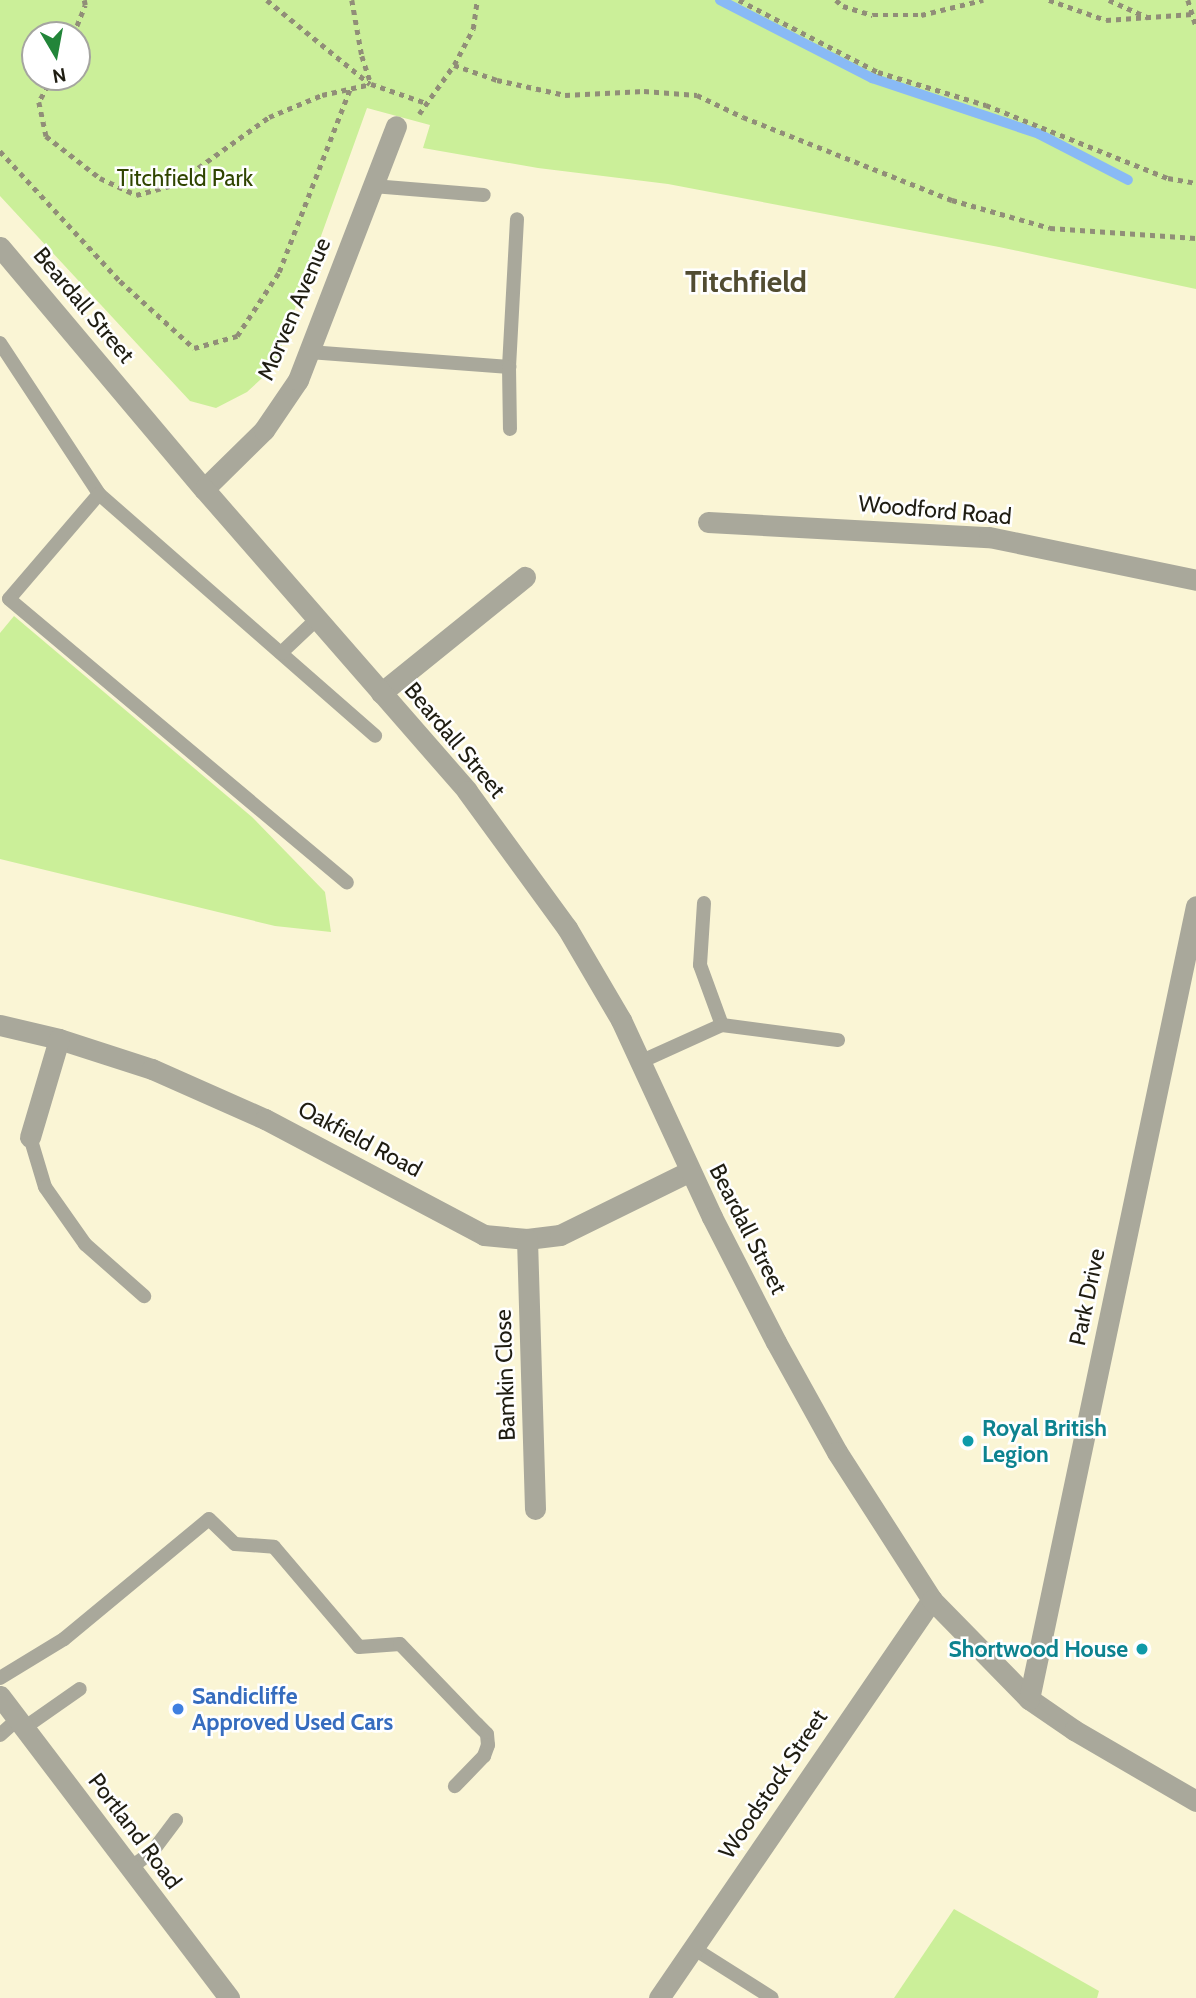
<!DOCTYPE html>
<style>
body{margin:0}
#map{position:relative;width:1196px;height:1998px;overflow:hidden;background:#faf5d5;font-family:Cabin,sans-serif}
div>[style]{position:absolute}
.green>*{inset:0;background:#cbef99}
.stream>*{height:10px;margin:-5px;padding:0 5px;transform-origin:5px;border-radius:5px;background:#89baf5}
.path>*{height:4.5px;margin-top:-2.25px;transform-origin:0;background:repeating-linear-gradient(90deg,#918e78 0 5px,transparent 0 10px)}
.service>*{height:14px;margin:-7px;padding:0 7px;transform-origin:7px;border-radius:7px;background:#a9a89b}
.minor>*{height:21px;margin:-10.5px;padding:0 10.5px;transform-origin:10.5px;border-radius:10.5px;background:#a9a89b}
.tertiary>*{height:21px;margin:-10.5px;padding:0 10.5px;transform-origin:10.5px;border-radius:10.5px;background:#a9a89b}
.dots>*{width:19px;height:19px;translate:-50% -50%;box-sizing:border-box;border:4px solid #fff;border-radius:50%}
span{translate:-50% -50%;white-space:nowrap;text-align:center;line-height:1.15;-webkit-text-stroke:5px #fff;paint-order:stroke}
.park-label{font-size:23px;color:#304500}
.street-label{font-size:23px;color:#1f1d12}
.culture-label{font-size:23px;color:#0d838f;font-weight:700}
.left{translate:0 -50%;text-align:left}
.right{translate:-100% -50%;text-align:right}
.shop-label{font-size:23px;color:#366cbe;font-weight:700}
.district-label{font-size:30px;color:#514c31;font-weight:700}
.north{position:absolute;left:21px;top:21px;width:70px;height:70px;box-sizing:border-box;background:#fff;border:2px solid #a5a5a0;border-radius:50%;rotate:170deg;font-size:19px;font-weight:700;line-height:28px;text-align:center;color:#1f1d12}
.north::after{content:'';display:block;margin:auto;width:24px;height:32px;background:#228539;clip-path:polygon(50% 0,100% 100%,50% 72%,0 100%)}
</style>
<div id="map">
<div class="green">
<i style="clip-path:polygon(evenodd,0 0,1196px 0,1196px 289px,999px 247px,668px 184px,538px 168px,423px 148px,430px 125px,367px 108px,274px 367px,247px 392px,216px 408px,190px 401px,0 196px,0 0,35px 35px,77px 35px,77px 77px,35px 77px,35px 35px)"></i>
<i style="clip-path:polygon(14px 616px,252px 817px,325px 892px,331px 932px,275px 926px,0 859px,0 633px)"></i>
<i style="clip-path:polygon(954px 1909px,1099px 1991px,1097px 1998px,894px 1998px)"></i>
</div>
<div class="stream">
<i style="left:720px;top:0;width:171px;rotate:27.2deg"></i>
<i style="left:872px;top:78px;width:176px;rotate:18.5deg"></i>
<i style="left:1039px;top:134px;width:100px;rotate:27.3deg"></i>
</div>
<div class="path">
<i style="left:267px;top:0;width:133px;rotate:39.2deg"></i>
<i style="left:352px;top:0;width:57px;rotate:79.9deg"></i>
<i style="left:362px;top:56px;width:29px;rotate:72deg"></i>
<i style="left:371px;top:84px;width:58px;rotate:19.1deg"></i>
<i style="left:739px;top:0;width:157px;rotate:27.4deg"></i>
<i style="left:878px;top:72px;width:113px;rotate:17deg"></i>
<i style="left:986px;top:105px;width:196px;rotate:21.9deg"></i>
<i style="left:1168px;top:178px;width:28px;rotate:10deg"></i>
<i style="left:836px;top:0;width:9px;rotate:41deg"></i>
<i style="left:843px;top:6px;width:31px;rotate:17deg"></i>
<i style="left:873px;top:15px;width:48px"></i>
<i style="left:921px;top:15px;width:64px;rotate:-13.6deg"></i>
<i style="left:1049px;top:0;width:60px;rotate:19.3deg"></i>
<i style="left:1106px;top:20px;width:87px;rotate:-3.9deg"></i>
<i style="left:1109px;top:0;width:42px;rotate:24.1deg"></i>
<i style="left:1188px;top:0;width:27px;rotate:73deg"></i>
<i style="left:73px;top:35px;width:32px;rotate:-68deg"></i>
<i style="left:85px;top:5px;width:5px;rotate:-101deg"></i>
<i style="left:454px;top:65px;width:41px;rotate:-62.2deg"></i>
<i style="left:473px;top:29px;width:29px;rotate:-82deg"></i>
<i style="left:53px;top:77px;width:29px;rotate:119deg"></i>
<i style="left:39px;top:102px;width:35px;rotate:78deg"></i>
<i style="left:46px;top:136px;width:68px;rotate:37.9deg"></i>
<i style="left:100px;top:178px;width:40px;rotate:25deg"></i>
<i style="left:136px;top:195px;width:39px;rotate:-15deg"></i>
<i style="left:174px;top:185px;width:117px;rotate:-35.6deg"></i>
<i style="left:269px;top:117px;width:57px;rotate:-22.5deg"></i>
<i style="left:322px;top:95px;width:50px;rotate:-12.7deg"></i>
<i style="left:419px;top:114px;width:60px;rotate:-54.5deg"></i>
<i style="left:454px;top:65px;width:46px;rotate:19.2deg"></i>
<i style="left:497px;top:80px;width:70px;rotate:12.4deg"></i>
<i style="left:565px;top:95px;width:79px;rotate:-2.9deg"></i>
<i style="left:644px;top:91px;width:53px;rotate:4.3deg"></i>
<i style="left:697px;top:95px;width:51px;rotate:25.6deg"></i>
<i style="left:743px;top:117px;width:225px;rotate:21.7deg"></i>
<i style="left:952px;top:200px;width:102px;rotate:15.9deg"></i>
<i style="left:1050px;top:228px;width:146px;rotate:3.9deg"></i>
<i style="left:0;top:151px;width:177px;rotate:47.3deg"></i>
<i style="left:120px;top:281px;width:100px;rotate:42.2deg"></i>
<i style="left:194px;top:348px;width:45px;rotate:-15.6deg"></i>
<i style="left:237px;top:336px;width:77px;rotate:-56.7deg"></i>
<i style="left:279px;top:272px;width:196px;rotate:-68.8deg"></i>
</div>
<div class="service">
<i style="left:373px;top:186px;width:111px;rotate:4.6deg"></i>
<i style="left:0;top:343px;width:181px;rotate:56.7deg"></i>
<i style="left:99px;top:494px;width:367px;rotate:41.2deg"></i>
<i style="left:309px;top:352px;width:201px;rotate:4.3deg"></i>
<i style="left:509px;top:367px;width:148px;rotate:-86.9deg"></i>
<i style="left:509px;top:367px;width:62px;rotate:89.1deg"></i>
<i style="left:99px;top:494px;width:138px;rotate:130.6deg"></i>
<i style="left:9px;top:599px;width:441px;rotate:40deg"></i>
<i style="left:281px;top:653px;width:50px;rotate:-43.4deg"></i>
<i style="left:704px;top:903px;width:62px;rotate:93.7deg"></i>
<i style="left:700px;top:965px;width:64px;rotate:69.9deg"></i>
<i style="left:640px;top:1062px;width:90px;rotate:-24.3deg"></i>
<i style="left:722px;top:1025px;width:117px;rotate:7.4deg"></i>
<i style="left:30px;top:1137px;width:52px;rotate:73.3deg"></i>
<i style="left:45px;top:1187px;width:70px;rotate:54.9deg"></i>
<i style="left:85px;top:1244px;width:79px;rotate:41.4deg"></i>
<i style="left:0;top:1678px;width:75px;rotate:-31.4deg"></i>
<i style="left:64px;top:1639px;width:188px;rotate:-39.6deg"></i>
<i style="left:209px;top:1519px;width:36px;rotate:44deg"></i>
<i style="left:235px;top:1544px;width:39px;rotate:4deg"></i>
<i style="left:274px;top:1547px;width:131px;rotate:49.6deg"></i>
<i style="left:359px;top:1647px;width:41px;rotate:-4.2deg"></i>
<i style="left:400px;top:1644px;width:111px;rotate:46.1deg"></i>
<i style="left:477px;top:1724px;width:14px;rotate:45deg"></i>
<i style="left:487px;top:1734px;width:11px;rotate:85deg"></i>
<i style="left:488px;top:1745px;width:12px;rotate:110deg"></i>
<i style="left:484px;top:1756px;width:42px;rotate:134deg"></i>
<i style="left:24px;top:1728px;width:68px;rotate:-34.9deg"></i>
<i style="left:0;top:1735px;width:24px;rotate:-42deg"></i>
<i style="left:130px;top:1868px;width:27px;rotate:-36deg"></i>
<i style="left:152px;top:1852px;width:40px;rotate:-53deg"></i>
<i style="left:693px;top:1948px;width:93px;rotate:32.3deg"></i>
</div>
<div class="minor">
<i style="left:204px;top:489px;width:84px;rotate:-44.5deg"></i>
<i style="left:264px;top:430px;width:60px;rotate:-55.8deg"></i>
<i style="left:298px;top:380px;width:272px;rotate:-68.9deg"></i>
<i style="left:708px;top:522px;width:281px;rotate:3.1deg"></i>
<i style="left:989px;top:537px;width:211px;rotate:11.7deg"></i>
<i style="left:381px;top:693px;width:185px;rotate:-38.9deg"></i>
<i style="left:0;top:1025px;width:61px;rotate:13.3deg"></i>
<i style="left:59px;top:1039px;width:98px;rotate:17.9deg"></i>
<i style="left:152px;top:1069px;width:124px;rotate:23.9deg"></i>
<i style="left:265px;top:1119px;width:248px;rotate:27.9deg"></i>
<i style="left:484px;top:1235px;width:43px;rotate:5.3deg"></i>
<i style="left:527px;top:1239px;width:33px;rotate:-7deg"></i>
<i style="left:560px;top:1235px;width:145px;rotate:-26.2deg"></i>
<i style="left:30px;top:1137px;width:102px;rotate:-73.5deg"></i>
<i style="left:527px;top:1239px;width:270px;rotate:88.3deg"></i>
<i style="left:659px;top:1998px;width:483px;rotate:-55.6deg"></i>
</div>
<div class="tertiary">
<i style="left:0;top:247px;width:317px;rotate:49.9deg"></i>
<i style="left:204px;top:489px;width:400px;rotate:48.9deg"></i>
<i style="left:467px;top:791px;width:170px;rotate:53.9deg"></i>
<i style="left:567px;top:928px;width:107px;rotate:59.6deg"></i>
<i style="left:621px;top:1020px;width:217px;rotate:65.2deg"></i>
<i style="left:712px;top:1217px;width:140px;rotate:62.9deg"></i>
<i style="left:776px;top:1342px;width:126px;rotate:61deg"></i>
<i style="left:837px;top:1452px;width:176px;rotate:57.3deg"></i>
<i style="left:932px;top:1600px;width:139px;rotate:45.6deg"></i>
<i style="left:1029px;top:1699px;width:55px;rotate:34.6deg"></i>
<i style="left:1074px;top:1730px;width:141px;rotate:30.2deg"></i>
<i style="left:0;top:1696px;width:379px;rotate:52.8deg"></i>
<i style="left:1029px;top:1699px;width:810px;rotate:-78.11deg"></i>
</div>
<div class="dots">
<i style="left:968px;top:1441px;background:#0f9aa8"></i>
<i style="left:1142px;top:1649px;background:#0f9aa8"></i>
<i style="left:178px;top:1709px;background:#3f7fe0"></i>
</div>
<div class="park-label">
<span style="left:185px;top:178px">Titchfield Park</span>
</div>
<div class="street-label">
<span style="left:84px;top:305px;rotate:50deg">Beardall Street</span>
<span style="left:294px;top:309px;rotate:-67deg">Morven Avenue</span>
<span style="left:935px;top:510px;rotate:5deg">Woodford Road</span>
<span style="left:455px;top:740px;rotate:50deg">Beardall Street</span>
<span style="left:360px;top:1139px;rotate:28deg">Oakfield Road</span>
<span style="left:748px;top:1229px;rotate:63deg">Beardall Street</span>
<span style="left:1087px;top:1297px;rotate:-78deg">Park Drive</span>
<span style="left:505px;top:1375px;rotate:-92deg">Bamkin Close</span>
<span style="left:773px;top:1784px;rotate:-56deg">Woodstock Street</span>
<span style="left:135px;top:1831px;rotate:53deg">Portland Road</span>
</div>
<div class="culture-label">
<span class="left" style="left:982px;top:1441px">Royal British<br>Legion</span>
<span class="right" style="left:1128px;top:1649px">Shortwood House</span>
</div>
<div class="shop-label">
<span class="left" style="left:192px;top:1709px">Sandicliffe<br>Approved Used Cars</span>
</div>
<div class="district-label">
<span style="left:746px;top:282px">Titchfield</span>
</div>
<div class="north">N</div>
</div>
